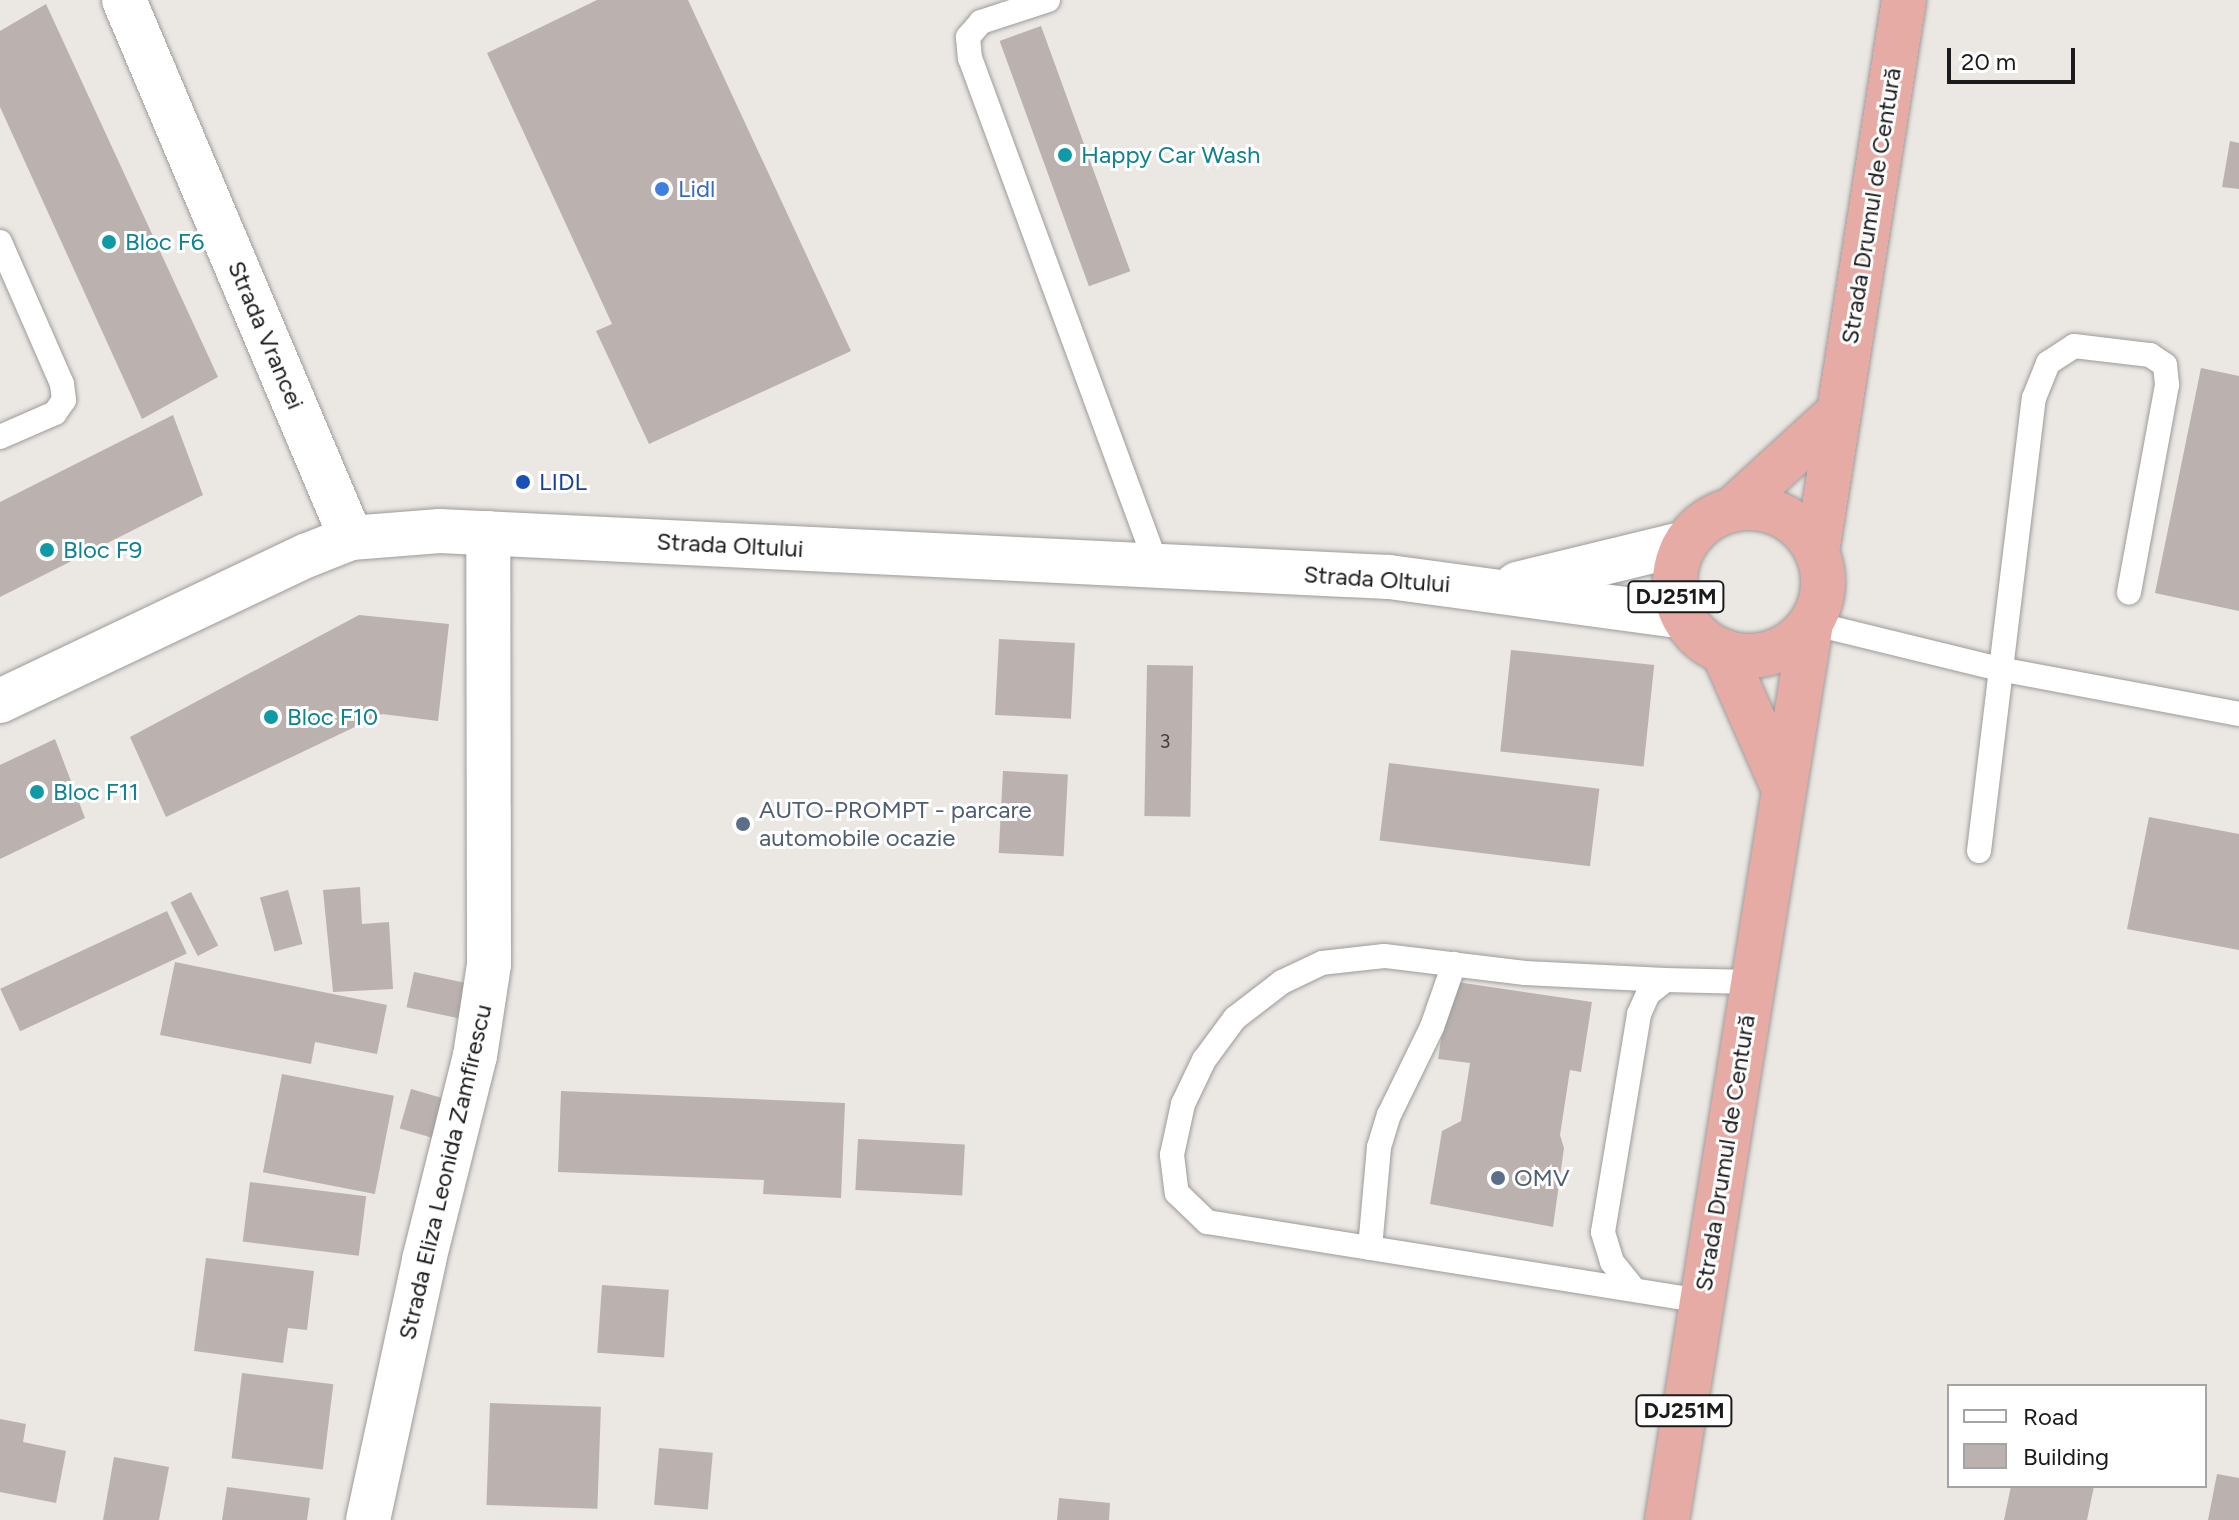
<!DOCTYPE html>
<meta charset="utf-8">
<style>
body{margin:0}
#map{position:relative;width:2239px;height:1520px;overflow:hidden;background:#ebe7e2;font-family:Figtree,sans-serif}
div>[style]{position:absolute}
.building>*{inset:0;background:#bbb2af;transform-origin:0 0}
.roads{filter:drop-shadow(0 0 2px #9c9c9c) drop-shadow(0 0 2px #9c9c9c)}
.service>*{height:24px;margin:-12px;padding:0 12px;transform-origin:12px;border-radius:12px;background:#fff}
.minor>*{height:44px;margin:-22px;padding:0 22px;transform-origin:22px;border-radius:22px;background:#fff}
.tertiary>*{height:44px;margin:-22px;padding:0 22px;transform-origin:22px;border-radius:22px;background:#fff}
.trunk>*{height:44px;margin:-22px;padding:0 22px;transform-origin:22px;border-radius:22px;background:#e6aba4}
.trunk>.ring{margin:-22px;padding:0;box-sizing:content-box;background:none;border:44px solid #e6aba4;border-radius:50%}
.dots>*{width:22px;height:22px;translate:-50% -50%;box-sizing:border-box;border:4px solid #fff;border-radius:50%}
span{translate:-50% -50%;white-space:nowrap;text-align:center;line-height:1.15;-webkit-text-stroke:6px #fff;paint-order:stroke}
.number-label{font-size:20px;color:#434140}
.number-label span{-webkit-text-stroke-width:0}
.shield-label span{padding:2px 6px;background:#fff;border:2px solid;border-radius:6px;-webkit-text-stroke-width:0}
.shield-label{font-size:22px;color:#1b1b1b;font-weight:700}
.culture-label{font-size:24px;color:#0d838f}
.left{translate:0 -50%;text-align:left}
.shop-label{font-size:24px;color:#366cbe}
.street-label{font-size:24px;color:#1b1b1b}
.transit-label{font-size:24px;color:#164399}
.service-label{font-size:24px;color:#4e5e75}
.legend{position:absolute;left:1947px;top:1384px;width:260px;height:104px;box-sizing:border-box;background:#fff;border:2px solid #a4a4a4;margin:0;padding:10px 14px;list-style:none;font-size:24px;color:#1b1b1b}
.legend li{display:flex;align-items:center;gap:16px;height:40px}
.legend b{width:40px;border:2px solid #a4a4a4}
.scale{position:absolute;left:1947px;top:48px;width:128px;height:36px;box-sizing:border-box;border:4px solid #1b1b1b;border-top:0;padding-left:10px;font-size:24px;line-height:28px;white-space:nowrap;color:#1b1b1b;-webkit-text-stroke:6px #fff;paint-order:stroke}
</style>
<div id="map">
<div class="building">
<i style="clip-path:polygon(597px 0,688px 0,851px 351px,649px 444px,596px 331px,612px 324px,487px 53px)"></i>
<i style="clip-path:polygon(46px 4px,218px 377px,142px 419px,0 107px,0 31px)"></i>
<i style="left:1041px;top:26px;width:261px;height:44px;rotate:70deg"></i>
<i style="clip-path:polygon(2230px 141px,2239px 143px,2239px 189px,2222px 187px)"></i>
<i style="clip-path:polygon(2201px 368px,2239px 376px,2239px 611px,2155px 593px)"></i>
<i style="clip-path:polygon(173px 415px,203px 495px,0 597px,0 502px)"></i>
<i style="clip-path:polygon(359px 615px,449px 624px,438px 721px,382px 714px,166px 817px,130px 737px)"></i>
<i style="left:999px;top:639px;width:76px;height:76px;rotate:3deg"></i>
<i style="left:1511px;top:650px;width:144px;height:102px;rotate:6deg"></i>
<i style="left:1147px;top:665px;width:46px;height:151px;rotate:1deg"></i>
<i style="clip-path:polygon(55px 739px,85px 818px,0 859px,0 765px)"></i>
<i style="left:1389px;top:763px;width:212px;height:78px;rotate:7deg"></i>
<i style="left:1003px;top:771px;width:65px;height:82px;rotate:3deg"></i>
<i style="clip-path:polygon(2149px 817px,2239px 834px,2239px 950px,2127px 929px)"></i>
<i style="clip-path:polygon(360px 887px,362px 924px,389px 922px,393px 989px,333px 992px,323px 890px)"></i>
<i style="left:288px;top:890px;width:56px;height:29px;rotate:75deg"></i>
<i style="left:191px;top:892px;width:60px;height:23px;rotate:63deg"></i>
<i style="left:167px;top:911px;width:47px;height:184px;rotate:65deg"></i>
<i style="clip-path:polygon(175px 962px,387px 1005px,377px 1054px,315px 1042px,311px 1064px,160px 1035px)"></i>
<i style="left:414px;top:972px;width:64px;height:36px;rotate:12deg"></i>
<i style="clip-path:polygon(1450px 981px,1592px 1002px,1581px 1072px,1570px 1070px,1560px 1135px,1564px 1148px,1553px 1227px,1430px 1204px,1442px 1131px,1461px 1121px,1470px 1063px,1438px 1059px)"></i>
<i style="left:282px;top:1074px;width:114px;height:100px;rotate:11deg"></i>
<i style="left:411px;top:1089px;width:44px;height:41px;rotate:16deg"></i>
<i style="clip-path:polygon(561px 1091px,845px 1103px,841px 1198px,763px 1194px,764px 1180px,558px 1172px)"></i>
<i style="left:858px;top:1139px;width:107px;height:51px;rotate:3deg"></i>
<i style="left:250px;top:1182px;width:117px;height:60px;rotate:7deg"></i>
<i style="clip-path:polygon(206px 1258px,314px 1271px,307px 1330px,288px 1328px,283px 1363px,194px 1351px)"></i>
<i style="left:602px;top:1285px;width:67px;height:68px;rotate:4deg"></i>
<i style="left:242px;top:1373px;width:92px;height:86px;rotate:7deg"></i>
<i style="left:490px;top:1403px;width:111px;height:102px;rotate:2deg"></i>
<i style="clip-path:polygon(0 1419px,26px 1424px,23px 1442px,66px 1451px,56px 1503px,0 1492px)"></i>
<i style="left:659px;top:1448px;width:54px;height:57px;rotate:5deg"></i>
<i style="clip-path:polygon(114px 1457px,169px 1467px,159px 1520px,103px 1520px)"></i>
<i style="clip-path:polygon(2217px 1474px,2239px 1478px,2239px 1520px,2208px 1520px)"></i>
<i style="clip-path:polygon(2011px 1486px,2094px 1486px,2087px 1520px,2004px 1520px)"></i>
<i style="clip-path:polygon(227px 1487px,310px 1498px,307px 1520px,222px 1520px)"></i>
<i style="clip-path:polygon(1059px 1498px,1110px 1503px,1109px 1520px,1057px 1520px)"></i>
</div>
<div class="roads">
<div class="service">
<i style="left:1048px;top:0;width:71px;rotate:161.8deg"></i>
<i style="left:981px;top:22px;width:20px;rotate:131deg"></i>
<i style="left:968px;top:37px;width:21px;rotate:85deg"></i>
<i style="left:970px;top:58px;width:541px;rotate:69.79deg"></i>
<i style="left:0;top:242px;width:155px;rotate:66.4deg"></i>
<i style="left:62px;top:384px;width:16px;rotate:83deg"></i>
<i style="left:64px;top:400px;width:16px;rotate:125deg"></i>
<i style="left:55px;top:413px;width:60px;rotate:156.4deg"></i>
<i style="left:1811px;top:623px;width:194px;rotate:13.7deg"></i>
<i style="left:1999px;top:669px;width:244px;rotate:10.6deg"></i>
<i style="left:1979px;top:851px;width:456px;rotate:-83.1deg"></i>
<i style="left:2034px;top:398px;width:38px;rotate:-68deg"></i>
<i style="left:2048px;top:363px;width:31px;rotate:-33deg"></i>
<i style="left:2074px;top:346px;width:77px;rotate:6.8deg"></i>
<i style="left:2150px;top:355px;width:18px;rotate:34deg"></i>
<i style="left:2165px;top:365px;width:20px;rotate:84deg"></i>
<i style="left:2167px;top:385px;width:211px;rotate:100.4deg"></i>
<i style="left:1665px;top:980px;width:140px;rotate:-177.1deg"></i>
<i style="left:1525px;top:973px;width:142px;rotate:-173.1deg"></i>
<i style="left:1384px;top:956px;width:62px;rotate:173.6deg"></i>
<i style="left:1322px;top:963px;width:44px;rotate:154.6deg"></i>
<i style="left:1282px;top:982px;width:59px;rotate:142.5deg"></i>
<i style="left:1235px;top:1018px;width:52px;rotate:126.4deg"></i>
<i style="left:1204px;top:1060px;width:49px;rotate:115.5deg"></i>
<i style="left:1183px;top:1104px;width:52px;rotate:102.2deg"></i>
<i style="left:1172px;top:1155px;width:38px;rotate:83deg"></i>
<i style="left:1177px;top:1193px;width:42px;rotate:44deg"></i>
<i style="left:1207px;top:1222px;width:501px;rotate:9.07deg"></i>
<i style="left:1370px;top:1248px;width:101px;rotate:-84.9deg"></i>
<i style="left:1379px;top:1147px;width:34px;rotate:-73deg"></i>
<i style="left:1389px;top:1115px;width:98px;rotate:-64deg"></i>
<i style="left:1432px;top:1027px;width:67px;rotate:-70.8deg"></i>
<i style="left:1633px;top:1288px;width:33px;rotate:-129deg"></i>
<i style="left:1612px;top:1262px;width:31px;rotate:-107deg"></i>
<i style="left:1603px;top:1232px;width:221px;rotate:-80.6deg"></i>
<i style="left:1639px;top:1014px;width:22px;rotate:-66deg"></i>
<i style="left:1648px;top:994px;width:22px;rotate:-39deg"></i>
<i style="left:1665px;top:980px;width:86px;rotate:1.3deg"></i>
</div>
<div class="minor">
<i style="left:124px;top:0;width:584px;rotate:67.12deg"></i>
<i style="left:368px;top:1520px;width:266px;rotate:-77.8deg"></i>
<i style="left:424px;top:1260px;width:210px;rotate:-76deg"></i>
<i style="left:475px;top:1056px;width:93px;rotate:-81.3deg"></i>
<i style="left:489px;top:964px;width:431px;rotate:-90.1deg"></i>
</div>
<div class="tertiary">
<i style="left:1517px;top:584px;width:173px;rotate:-13.7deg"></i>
<i style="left:0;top:701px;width:341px;rotate:-25.4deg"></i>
<i style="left:308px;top:555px;width:46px;rotate:-21.6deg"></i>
<i style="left:351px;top:538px;width:89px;rotate:-4.5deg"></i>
<i style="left:440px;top:531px;width:950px;rotate:2.78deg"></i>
<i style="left:1389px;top:577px;width:297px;rotate:7.7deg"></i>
</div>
<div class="trunk">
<i class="ring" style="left:1675px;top:508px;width:104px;height:104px"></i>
<i style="left:1733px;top:509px;width:144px;rotate:-42.5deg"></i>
<i style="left:1817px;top:552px;width:559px;rotate:-81.04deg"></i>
<i style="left:1723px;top:651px;width:149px;rotate:66.2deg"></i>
<i style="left:1667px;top:1520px;width:908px;rotate:-80.88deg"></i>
</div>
</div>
<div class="dots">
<i style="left:1065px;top:155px;background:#0f9aa8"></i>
<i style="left:662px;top:189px;background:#3f7fe0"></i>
<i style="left:109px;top:242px;background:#0f9aa8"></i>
<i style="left:523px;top:482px;background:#1a4fb4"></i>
<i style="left:47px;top:550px;background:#0f9aa8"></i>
<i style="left:271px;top:717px;background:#0f9aa8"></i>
<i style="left:37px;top:792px;background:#0f9aa8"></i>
<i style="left:743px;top:824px;background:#5c6f8a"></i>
<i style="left:1498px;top:1178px;background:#5c6f8a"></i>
</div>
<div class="number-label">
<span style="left:1165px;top:741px">3</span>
</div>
<div class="shield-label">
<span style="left:1676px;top:597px">DJ251M</span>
<span style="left:1684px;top:1411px">DJ251M</span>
</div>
<div class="culture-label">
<span class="left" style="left:1081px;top:155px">Happy Car Wash</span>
<span class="left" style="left:125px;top:242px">Bloc F6</span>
<span class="left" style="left:63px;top:550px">Bloc F9</span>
<span class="left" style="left:287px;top:717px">Bloc F10</span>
<span class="left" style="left:53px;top:792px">Bloc F11</span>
</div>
<div class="shop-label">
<span class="left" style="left:678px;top:189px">Lidl</span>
</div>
<div class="street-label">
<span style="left:1871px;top:206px;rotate:-81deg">Strada Drumul de Centură</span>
<span style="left:266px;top:335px;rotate:67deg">Strada Vrancei</span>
<span style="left:730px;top:545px;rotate:3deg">Strada Oltului</span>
<span style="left:1377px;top:579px;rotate:4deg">Strada Oltului</span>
<span style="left:1725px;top:1153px;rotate:-81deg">Strada Drumul de Centură</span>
<span style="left:445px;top:1172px;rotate:-77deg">Strada Eliza Leonida Zamfirescu</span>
</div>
<div class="transit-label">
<span class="left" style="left:539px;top:482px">LIDL</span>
</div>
<div class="service-label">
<span class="left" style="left:759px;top:824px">AUTO-PROMPT - parcare<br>automobile ocazie</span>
<span class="left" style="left:1514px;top:1178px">OMV</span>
</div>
<ul class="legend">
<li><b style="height:10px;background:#fff"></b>Road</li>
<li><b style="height:22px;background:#bbb2af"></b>Building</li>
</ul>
<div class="scale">20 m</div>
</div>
